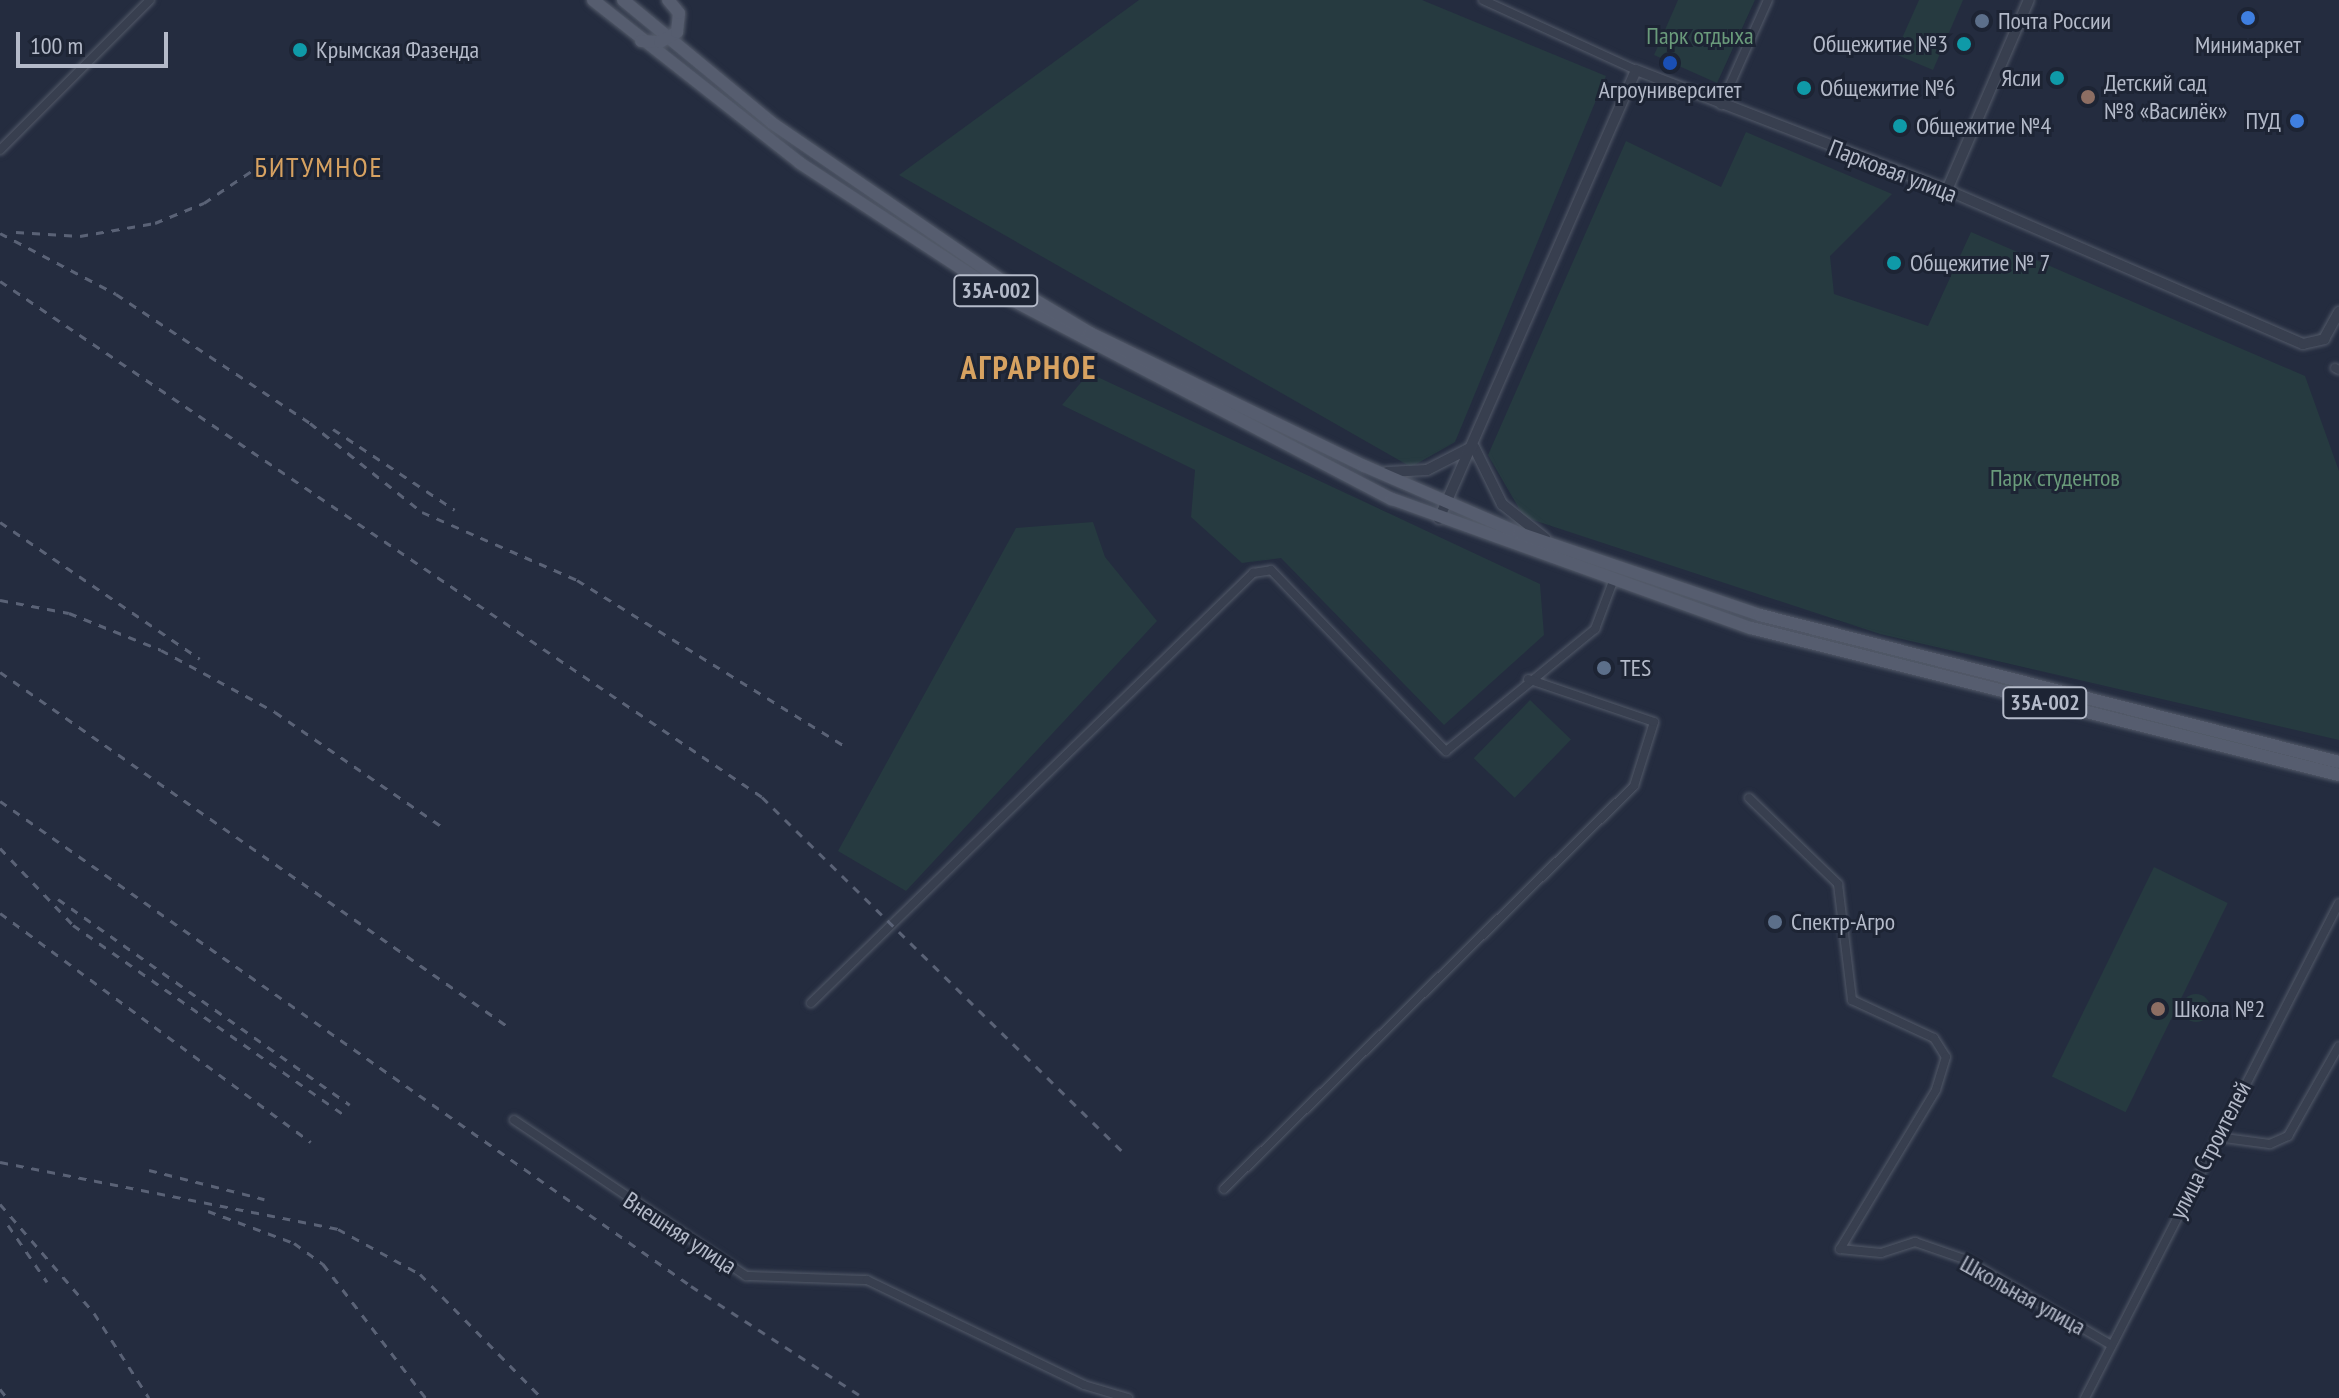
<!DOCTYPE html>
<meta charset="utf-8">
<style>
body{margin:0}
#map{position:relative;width:2339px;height:1398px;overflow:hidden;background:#242c3f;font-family:"PT Sans Narrow",sans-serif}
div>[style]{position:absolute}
.green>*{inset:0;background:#263a40;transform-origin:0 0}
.round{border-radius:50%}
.roads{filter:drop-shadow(0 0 2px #535a69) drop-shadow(0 0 2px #535a69)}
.minor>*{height:8px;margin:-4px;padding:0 4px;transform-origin:4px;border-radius:4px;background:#383f4f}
.tertiary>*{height:10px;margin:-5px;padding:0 5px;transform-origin:5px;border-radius:5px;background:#383f4f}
.primary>*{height:12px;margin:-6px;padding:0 6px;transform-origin:6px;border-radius:6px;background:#565d6f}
.rail>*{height:3px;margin-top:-1.5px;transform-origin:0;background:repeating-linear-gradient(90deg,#5a6276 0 8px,transparent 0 16px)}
.dots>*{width:22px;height:22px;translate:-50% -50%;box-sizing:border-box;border:4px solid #1d2434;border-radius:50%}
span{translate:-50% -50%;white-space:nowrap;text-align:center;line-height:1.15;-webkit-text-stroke:6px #1d2434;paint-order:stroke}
.shield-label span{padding:2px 6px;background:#1d2434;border:2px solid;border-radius:6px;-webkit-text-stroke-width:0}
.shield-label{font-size:22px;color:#b4bac9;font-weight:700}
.poi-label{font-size:24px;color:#b4bac9}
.left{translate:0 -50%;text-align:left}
.right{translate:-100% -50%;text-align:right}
.park-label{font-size:24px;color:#6a9b7b}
.street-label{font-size:24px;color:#b4bac9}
.quarter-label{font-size:28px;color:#d7a261;letter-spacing:2px}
.district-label{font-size:32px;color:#d7a261;font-weight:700;letter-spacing:2px}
.scale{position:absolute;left:16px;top:32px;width:152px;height:36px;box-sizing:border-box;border:4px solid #b4bac9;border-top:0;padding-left:10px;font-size:24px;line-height:28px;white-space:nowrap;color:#b4bac9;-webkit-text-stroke:6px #1d2434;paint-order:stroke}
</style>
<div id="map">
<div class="green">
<i style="clip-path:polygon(1139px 0,1422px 0,1606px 76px,1455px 442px,1411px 467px,899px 175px)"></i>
<i style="clip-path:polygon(1678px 0,1755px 0,1717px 83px,1654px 55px)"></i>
<i style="clip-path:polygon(1919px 0,1963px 0,1933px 70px,1895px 54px)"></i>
<i style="clip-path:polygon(1746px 132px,1892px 194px,1830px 256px,1834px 294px,1928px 326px,1971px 232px,2305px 376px,2339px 471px,2339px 740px,1880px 634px,1524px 517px,1488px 455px,1626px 141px,1721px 187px)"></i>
<i style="clip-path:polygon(1089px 373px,1540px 584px,1544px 635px,1444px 725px,1281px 558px,1242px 563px,1191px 517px,1195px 470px,1062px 405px)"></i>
<i style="clip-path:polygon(1093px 522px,1105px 557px,1157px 621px,906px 891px,838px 851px,1016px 528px)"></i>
<i style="left:1530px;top:700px;width:57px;height:81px;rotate:44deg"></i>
<i style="left:2154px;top:867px;width:82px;height:233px;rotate:26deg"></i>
<i class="round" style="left:2182px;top:994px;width:28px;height:28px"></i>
</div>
<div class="roads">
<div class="minor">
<i style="left:1483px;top:0;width:168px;rotate:24.6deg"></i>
<i style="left:1721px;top:105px;width:115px;rotate:-65.9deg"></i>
<i style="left:0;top:150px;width:212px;rotate:-45deg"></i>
<i style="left:2335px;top:368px;width:4px;rotate:27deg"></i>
<i style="left:1749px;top:798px;width:124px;rotate:44deg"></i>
<i style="left:1838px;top:884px;width:117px;rotate:83.1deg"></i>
<i style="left:1852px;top:1000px;width:90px;rotate:24.9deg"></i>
<i style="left:1934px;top:1038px;width:22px;rotate:58deg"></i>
<i style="left:1946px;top:1057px;width:34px;rotate:107deg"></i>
<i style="left:1936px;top:1090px;width:186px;rotate:121.1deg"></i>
<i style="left:1840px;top:1249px;width:41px;rotate:5.6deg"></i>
<i style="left:1881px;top:1253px;width:36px;rotate:-18deg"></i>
<i style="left:1915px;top:1242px;width:52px;rotate:19.1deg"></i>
<i style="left:1964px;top:1259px;width:170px;rotate:30.3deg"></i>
<i style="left:811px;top:1003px;width:617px;rotate:-44.21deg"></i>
<i style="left:1253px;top:573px;width:18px;rotate:-9deg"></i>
<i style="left:1271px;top:570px;width:252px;rotate:46deg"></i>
<i style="left:1446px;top:751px;width:193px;rotate:-39.3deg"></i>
<i style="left:1595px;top:629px;width:48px;rotate:-69.3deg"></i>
<i style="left:514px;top:1120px;width:280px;rotate:33.9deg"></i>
<i style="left:746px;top:1276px;width:121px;rotate:1.9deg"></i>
<i style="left:867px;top:1280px;width:241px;rotate:25.8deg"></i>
<i style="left:1084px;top:1385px;width:46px;rotate:16.5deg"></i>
<i style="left:2217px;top:1137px;width:53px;rotate:7.5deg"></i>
<i style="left:2270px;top:1144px;width:20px;rotate:-24deg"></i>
<i style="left:2288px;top:1136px;width:103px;rotate:-60.5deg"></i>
<i style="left:1224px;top:1189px;width:575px;rotate:-44.51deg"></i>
<i style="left:1634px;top:786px;width:67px;rotate:-72.6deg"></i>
<i style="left:1654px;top:722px;width:133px;rotate:-161.2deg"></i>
<i style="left:2085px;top:1398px;width:556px;rotate:-62.84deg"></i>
</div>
<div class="tertiary">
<i style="left:1947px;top:190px;width:207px;rotate:-66.7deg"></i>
<i style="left:1474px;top:447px;width:64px;rotate:63.8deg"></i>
<i style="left:1502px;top:504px;width:55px;rotate:38.3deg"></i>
<i style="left:1387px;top:472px;width:40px;rotate:-2.9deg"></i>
<i style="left:1427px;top:470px;width:51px;rotate:-27.1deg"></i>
<i style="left:1439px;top:519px;width:490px;rotate:-66.3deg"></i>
<i style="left:1636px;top:70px;width:333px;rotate:21.1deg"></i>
<i style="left:1947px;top:190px;width:388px;rotate:23.4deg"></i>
<i style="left:2303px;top:344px;width:22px;rotate:-13deg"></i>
<i style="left:2324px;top:339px;width:31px;rotate:-61deg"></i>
</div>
<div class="primary">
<i style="left:593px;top:0;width:263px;rotate:38.2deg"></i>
<i style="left:800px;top:163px;width:235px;rotate:33.2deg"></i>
<i style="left:997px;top:292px;width:446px;rotate:27.7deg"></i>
<i style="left:1392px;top:499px;width:381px;rotate:19.8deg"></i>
<i style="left:1751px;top:628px;width:606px;rotate:14.04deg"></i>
<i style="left:623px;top:0;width:193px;rotate:39.5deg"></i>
<i style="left:772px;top:123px;width:280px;rotate:34.4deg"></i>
<i style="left:1003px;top:281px;width:101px;rotate:30.9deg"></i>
<i style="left:1090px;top:333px;width:305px;rotate:25.9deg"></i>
<i style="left:1364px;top:466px;width:169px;rotate:23.4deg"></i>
<i style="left:1519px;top:533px;width:255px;rotate:18.8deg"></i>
<i style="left:1760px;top:615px;width:597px;rotate:14.25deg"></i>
<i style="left:641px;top:41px;width:19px;rotate:3deg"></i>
<i style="left:660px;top:42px;width:20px;rotate:-30deg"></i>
<i style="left:677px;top:32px;width:19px;rotate:-84deg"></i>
<i style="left:679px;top:13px;width:17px;rotate:-130deg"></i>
</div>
</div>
<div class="rail">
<i style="left:16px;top:232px;width:64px;rotate:3.6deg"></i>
<i style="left:80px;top:236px;width:76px;rotate:-9.8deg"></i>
<i style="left:155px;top:223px;width:53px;rotate:-22.2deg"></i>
<i style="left:204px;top:203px;width:73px;rotate:-33.9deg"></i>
<i style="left:0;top:233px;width:131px;rotate:27.7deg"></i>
<i style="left:116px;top:294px;width:233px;rotate:33.6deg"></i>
<i style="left:310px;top:423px;width:143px;rotate:38.5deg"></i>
<i style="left:422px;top:512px;width:169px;rotate:23.7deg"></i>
<i style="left:577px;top:580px;width:313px;rotate:31.8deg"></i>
<i style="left:0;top:281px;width:920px;rotate:34.1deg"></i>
<i style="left:762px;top:797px;width:505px;rotate:44.52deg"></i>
<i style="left:333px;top:429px;width:146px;rotate:33.6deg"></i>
<i style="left:0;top:522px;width:242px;rotate:34.4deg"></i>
<i style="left:0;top:600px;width:70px;rotate:10.7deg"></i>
<i style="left:69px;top:613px;width:99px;rotate:21.9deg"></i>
<i style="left:161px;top:650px;width:130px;rotate:28.5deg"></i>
<i style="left:275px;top:712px;width:201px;rotate:34.5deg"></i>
<i style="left:0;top:672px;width:618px;rotate:34.92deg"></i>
<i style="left:0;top:801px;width:844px;rotate:35.06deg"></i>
<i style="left:691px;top:1286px;width:206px;rotate:32.9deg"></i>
<i style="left:0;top:848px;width:106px;rotate:46.5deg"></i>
<i style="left:73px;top:925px;width:331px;rotate:35deg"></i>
<i style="left:58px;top:899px;width:357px;rotate:35.2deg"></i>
<i style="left:0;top:913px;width:386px;rotate:36.4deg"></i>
<i style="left:0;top:1162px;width:345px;rotate:11.2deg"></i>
<i style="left:338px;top:1229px;width:94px;rotate:28.8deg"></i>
<i style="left:420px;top:1274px;width:174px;rotate:45.5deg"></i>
<i style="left:149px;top:1170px;width:119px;rotate:14.2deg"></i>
<i style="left:0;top:1204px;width:144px;rotate:49.2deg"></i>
<i style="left:94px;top:1313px;width:101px;rotate:57.1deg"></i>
<i style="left:208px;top:1211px;width:92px;rotate:20.4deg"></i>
<i style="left:294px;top:1243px;width:36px;rotate:36deg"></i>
<i style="left:323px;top:1264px;width:169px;rotate:52.5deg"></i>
<i style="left:8px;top:1225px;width:69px;rotate:55.6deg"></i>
<i style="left:0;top:1389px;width:11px;rotate:52deg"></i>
</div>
<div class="dots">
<i style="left:2248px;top:18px;background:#3f7fe0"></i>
<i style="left:1982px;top:21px;background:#5c6f8a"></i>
<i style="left:1964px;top:44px;background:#0f9aa8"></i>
<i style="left:300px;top:50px;background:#0f9aa8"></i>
<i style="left:1670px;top:63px;background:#1a4fb4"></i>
<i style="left:2057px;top:78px;background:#0f9aa8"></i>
<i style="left:1804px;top:88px;background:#0f9aa8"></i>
<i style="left:2088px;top:97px;background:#8d6e63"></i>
<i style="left:2297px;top:121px;background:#3f7fe0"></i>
<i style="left:1900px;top:126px;background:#0f9aa8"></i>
<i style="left:1894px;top:263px;background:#0f9aa8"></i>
<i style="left:1604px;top:668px;background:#5c6f8a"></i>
<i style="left:1775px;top:922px;background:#5c6f8a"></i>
<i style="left:2158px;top:1009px;background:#8d6e63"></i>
</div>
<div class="shield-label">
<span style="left:996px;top:291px">35А-002</span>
<span style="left:2045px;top:703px">35А-002</span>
</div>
<div class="poi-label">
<span class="left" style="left:1998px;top:21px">Почта России</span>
<span class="right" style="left:1948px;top:44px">Общежитие №3</span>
<span style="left:2248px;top:45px">Минимаркет</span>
<span class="left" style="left:316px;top:50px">Крымская Фазенда</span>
<span class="right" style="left:2041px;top:78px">Ясли</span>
<span class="left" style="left:2104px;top:97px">Детский сад<br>№8 «Василёк»</span>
<span class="left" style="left:1820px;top:88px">Общежитие №6</span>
<span style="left:1670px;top:90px">Агроуниверситет</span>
<span class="right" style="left:2281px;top:121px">ПУД</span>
<span class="left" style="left:1916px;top:126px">Общежитие №4</span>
<span class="left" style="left:1910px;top:263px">Общежитие № 7</span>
<span class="left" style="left:1620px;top:668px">TES</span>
<span class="left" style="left:1791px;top:922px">Спектр-Агро</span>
<span class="left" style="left:2174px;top:1009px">Школа №2</span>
</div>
<div class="park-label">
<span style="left:1700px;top:36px">Парк отдыха</span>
<span style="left:2055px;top:478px">Парк студентов</span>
</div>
<div class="street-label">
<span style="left:1893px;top:171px;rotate:21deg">Парковая улица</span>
<span style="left:2210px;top:1150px;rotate:-63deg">улица Строителей</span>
<span style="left:680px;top:1233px;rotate:33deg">Внешняя улица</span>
<span style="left:2023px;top:1295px;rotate:29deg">Школьная улица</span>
</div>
<div class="quarter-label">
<span style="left:319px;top:167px">БИТУМНОЕ</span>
</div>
<div class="district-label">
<span style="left:1029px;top:367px">АГРАРНОЕ</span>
</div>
<div class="scale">100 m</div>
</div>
